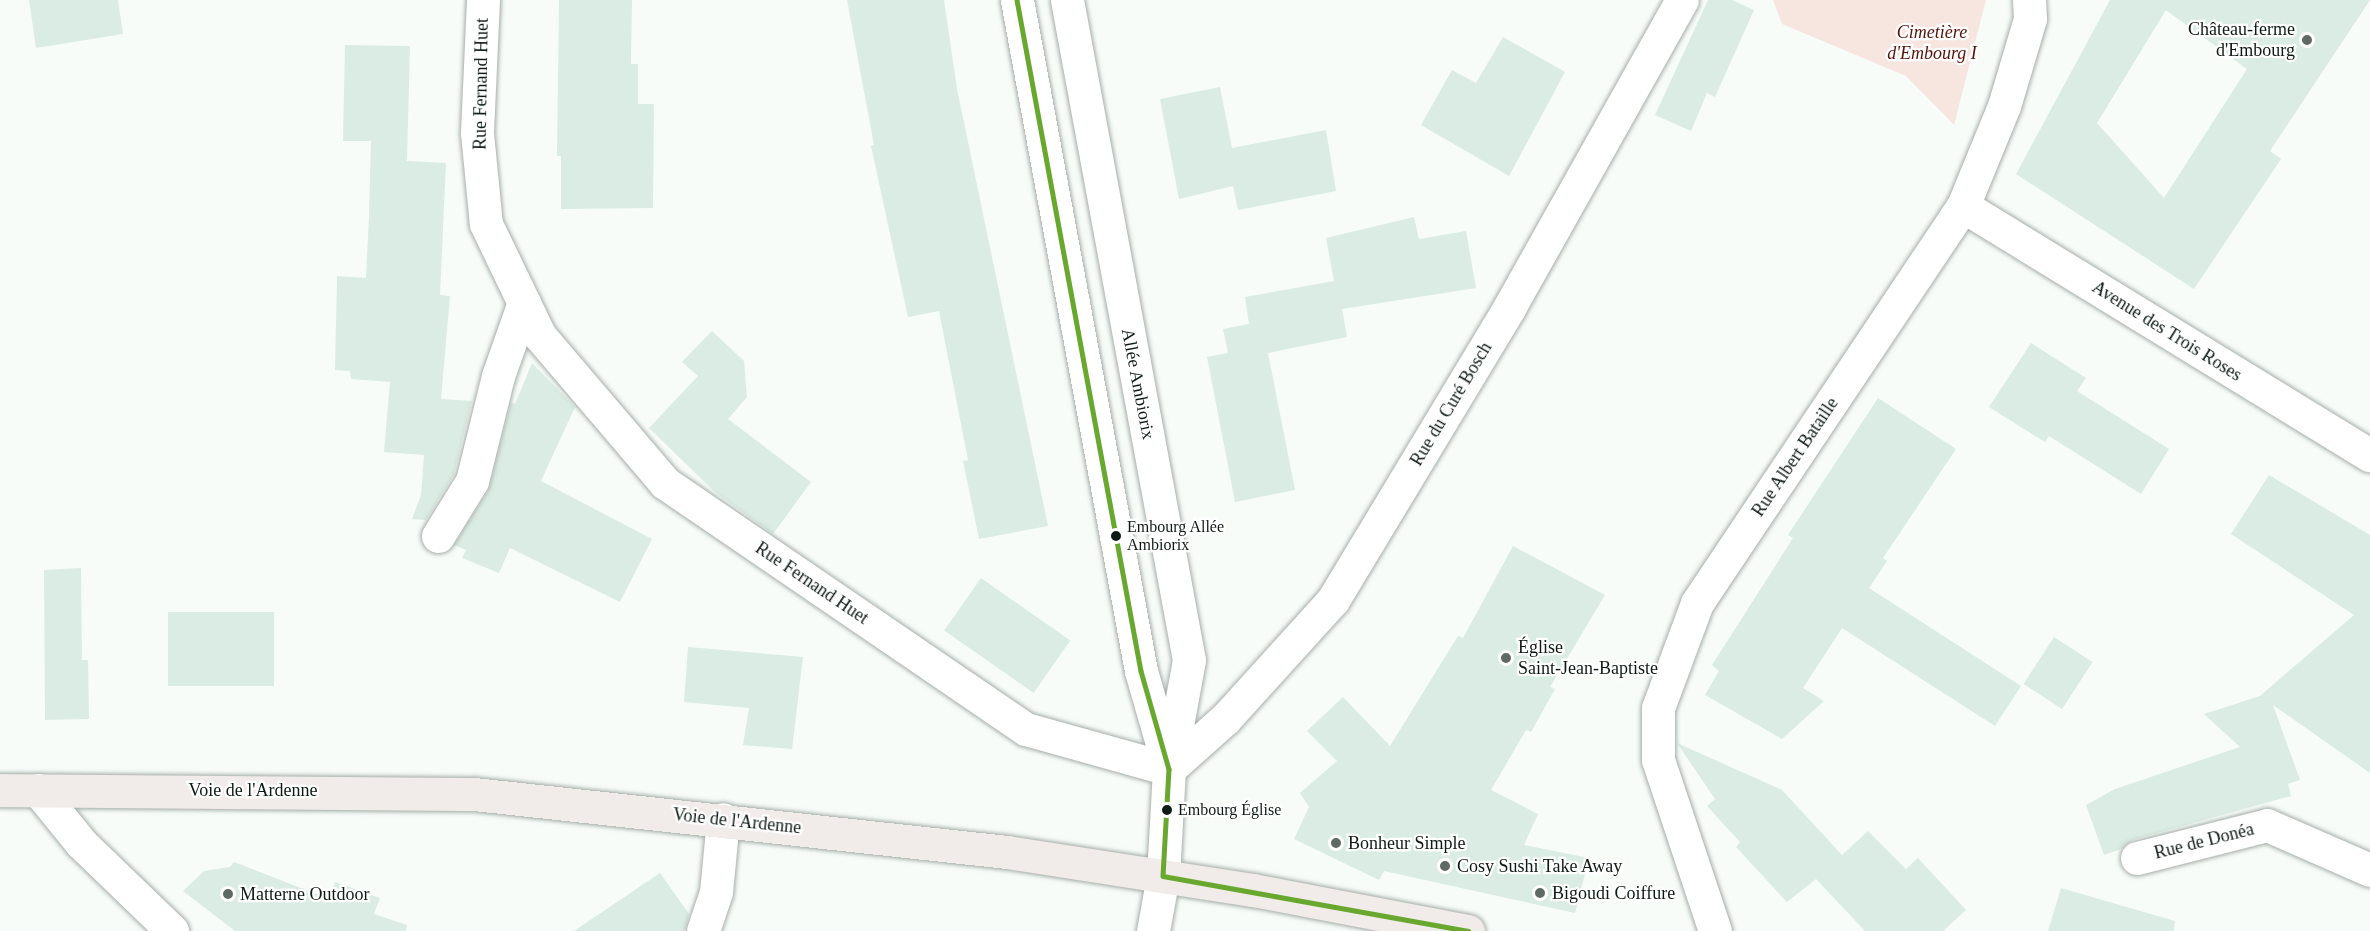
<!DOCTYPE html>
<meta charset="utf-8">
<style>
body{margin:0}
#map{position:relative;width:2370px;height:931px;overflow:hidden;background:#f7fcf9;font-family:"Times New Roman",serif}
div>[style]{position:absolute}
.green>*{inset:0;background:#f7e5e0}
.building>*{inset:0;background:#daece3;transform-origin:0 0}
.roads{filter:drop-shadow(0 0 2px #a6aea9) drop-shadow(0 0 2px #a6aea9)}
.minor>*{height:33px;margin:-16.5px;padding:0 16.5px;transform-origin:16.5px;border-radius:16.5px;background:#fefffe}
.primary>*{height:33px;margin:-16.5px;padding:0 16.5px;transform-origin:16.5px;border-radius:16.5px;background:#f1ebea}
.bus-1>*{height:4.5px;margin:-2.25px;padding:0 2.25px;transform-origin:2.25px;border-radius:2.25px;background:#69a82f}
.dots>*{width:16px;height:16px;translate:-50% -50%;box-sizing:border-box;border:3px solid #fff;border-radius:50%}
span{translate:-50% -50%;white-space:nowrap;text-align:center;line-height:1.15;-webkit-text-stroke:4.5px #fff;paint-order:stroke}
.bus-label{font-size:16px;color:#0e1b15}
.left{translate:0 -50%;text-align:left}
.poi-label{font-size:18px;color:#0e1b15}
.right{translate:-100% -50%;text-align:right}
.park-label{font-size:18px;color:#591209;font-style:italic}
.street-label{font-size:18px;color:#0e1b15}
</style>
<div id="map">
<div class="green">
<i style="clip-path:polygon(1773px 0,1986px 0,1954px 125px,1906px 76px,1782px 24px)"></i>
</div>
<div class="building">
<i style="clip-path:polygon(29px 0,118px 0,123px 34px,36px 48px)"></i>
<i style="clip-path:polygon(559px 0,632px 0,631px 64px,638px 64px,638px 104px,654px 104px,653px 208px,561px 209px,561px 156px,557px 156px)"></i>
<i style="clip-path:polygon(847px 0,944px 0,957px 89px,1048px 526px,979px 539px,963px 461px,968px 460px,939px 311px,908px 317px,871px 146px,874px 145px)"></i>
<i style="clip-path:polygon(1708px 0,1732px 0,1754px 10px,1715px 97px,1707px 93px,1691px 131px,1655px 115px)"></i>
<i style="clip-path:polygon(evenodd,2110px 0,2370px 0,2270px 151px,2281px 159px,2194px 289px,2016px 174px,2110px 0,2166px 10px,2247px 69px,2164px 198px,2097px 123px,2166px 10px)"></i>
<i style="clip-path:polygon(1503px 37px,1565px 72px,1509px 176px,1421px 125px,1452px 70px,1476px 83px)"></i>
<i style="clip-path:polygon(345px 45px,410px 46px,407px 161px,446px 163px,440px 295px,450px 296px,441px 399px,472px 401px,454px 474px,426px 520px,412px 519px,421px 495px,424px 455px,384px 452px,390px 382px,351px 379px,350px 371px,335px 370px,337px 276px,366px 278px,369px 216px,371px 141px,343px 141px)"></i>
<i style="clip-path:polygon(1220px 87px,1232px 148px,1326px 130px,1336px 191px,1238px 210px,1233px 186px,1179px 199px,1160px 99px)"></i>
<i style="clip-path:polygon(1414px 217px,1419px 239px,1466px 231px,1476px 288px,1342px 309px,1347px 337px,1268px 353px,1295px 490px,1235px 502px,1207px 357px,1228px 353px,1223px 329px,1249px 324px,1245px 297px,1334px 281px,1326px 238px)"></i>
<i style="clip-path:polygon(712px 331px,744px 361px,747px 397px,728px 419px,811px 482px,773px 534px,716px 493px,649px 428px,698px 376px,682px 362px)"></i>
<i style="clip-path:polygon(2031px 343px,2086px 378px,2077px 391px,2169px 449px,2141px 494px,2049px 436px,2045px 442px,1989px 407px)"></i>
<i style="clip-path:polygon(532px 363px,575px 407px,541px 481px,652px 539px,620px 602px,510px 548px,499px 573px,462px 558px,466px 550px,454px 545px,488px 491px,511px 403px,515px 404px)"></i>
<i style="clip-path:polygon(1878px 398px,1956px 449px,1883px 558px,1887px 561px,1869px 588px,2021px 686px,1995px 726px,1842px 628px,1803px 688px,1824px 701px,1782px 739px,1705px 695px,1719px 671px,1712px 665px,1793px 538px,1788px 535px)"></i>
<i style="clip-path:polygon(2269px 475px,2370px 535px,2370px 773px,2273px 705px,2300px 780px,2288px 784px,2291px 796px,2132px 840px,2121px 849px,2104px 855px,2086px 805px,2115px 789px,2240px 747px,2204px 714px,2260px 696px,2354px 615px,2231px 534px)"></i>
<i style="clip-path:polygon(1513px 546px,1605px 595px,1550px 687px,1555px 689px,1531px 732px,1526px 730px,1491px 790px,1538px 814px,1524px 845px,1589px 858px,1575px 913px,1384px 871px,1379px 880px,1294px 839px,1309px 807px,1300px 793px,1337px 761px,1307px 731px,1343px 697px,1390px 746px,1458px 636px,1463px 638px)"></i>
<i style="clip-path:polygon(81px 568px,82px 660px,88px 660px,89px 719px,45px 720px,44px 570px)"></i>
<i style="left:981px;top:578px;width:109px;height:64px;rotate:35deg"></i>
<i style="left:274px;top:612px;width:74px;height:106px;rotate:90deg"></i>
<i style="left:2054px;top:637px;width:46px;height:56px;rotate:33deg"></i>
<i style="clip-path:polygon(688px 647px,803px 657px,792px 749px,743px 745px,749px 708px,684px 702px)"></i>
<i style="clip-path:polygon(1677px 743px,1782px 790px,1842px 855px,1868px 831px,1906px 869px,1918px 858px,1966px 910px,1943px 931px,1865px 931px,1816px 879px,1787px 902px,1736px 847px,1740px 842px,1707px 806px,1715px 799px)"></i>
<i style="clip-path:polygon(234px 862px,329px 899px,335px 882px,380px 898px,374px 914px,407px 925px,406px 931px,235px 931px,183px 891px,204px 871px,230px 867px)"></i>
<i style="clip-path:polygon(660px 873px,689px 914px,685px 931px,574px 931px)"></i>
<i style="clip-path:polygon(2061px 888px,2175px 921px,2174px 931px,2048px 931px)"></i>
</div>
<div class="roads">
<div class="minor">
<i style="left:483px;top:0;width:133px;rotate:92.6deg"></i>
<i style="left:477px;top:133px;width:91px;rotate:84.4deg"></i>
<i style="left:486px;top:224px;width:124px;rotate:64.3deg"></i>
<i style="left:540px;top:336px;width:193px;rotate:49.6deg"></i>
<i style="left:665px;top:483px;width:437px;rotate:34.3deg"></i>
<i style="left:1026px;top:729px;width:148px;rotate:15.6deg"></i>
<i style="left:1017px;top:0;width:682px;rotate:79.53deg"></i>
<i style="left:1141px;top:671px;width:94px;rotate:73.9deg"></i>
<i style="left:1067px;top:0;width:671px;rotate:79.53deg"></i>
<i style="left:1189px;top:660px;width:111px;rotate:100.4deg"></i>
<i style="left:1169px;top:769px;width:107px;rotate:93.2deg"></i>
<i style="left:1163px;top:876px;width:56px;rotate:100.3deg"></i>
<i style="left:1963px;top:206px;width:477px;rotate:31.5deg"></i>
<i style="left:438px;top:536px;width:65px;rotate:-58.3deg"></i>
<i style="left:472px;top:481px;width:108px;rotate:-76.1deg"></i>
<i style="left:498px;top:376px;width:78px;rotate:-70.6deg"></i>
<i style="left:1169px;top:769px;width:76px;rotate:-41.8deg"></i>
<i style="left:1226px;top:718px;width:159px;rotate:-47.8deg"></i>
<i style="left:1333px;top:600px;width:341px;rotate:-58.9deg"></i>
<i style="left:1509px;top:308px;width:353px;rotate:-60.7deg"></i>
<i style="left:38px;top:790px;width:68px;rotate:50.9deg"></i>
<i style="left:81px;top:843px;width:127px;rotate:44deg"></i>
<i style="left:2137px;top:858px;width:134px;rotate:-14.2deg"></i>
<i style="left:2267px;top:825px;width:112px;rotate:23.6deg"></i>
<i style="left:703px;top:931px;width:41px;rotate:-71.6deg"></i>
<i style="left:716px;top:892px;width:73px;rotate:-84.5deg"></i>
<i style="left:1715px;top:931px;width:180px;rotate:-108.4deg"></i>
<i style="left:1658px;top:760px;width:52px;rotate:-90deg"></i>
<i style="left:1658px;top:708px;width:112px;rotate:-69.6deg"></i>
<i style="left:1697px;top:603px;width:478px;rotate:-56.2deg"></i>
<i style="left:1963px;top:206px;width:108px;rotate:-67.7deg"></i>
<i style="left:2004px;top:106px;width:91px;rotate:-73.4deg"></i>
<i style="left:2030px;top:19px;width:19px;rotate:-93deg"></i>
</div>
<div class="primary">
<i style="left:0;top:790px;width:474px;rotate:0.5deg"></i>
<i style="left:474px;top:794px;width:536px;rotate:6.21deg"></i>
<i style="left:1007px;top:852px;width:249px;rotate:8.8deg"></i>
<i style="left:1253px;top:890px;width:219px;rotate:10.8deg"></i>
</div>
</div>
<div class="bus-1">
<i style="left:1017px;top:0;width:682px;rotate:79.53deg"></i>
<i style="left:1141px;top:671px;width:102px;rotate:74.1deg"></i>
<i style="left:1169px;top:769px;width:107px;rotate:93.2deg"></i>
<i style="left:1163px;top:876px;width:310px;rotate:10.2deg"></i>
</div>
<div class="dots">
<i style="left:2307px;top:40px;background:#606a65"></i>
<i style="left:1116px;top:536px;background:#0e1b15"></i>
<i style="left:1506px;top:658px;background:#606a65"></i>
<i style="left:1167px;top:810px;background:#0e1b15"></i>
<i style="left:1336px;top:843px;background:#606a65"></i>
<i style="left:1445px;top:866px;background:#606a65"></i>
<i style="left:1540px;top:893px;background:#606a65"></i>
<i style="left:228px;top:894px;background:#606a65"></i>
</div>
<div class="bus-label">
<span class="left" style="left:1127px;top:536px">Embourg Allée<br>Ambiorix</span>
<span class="left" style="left:1178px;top:810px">Embourg Église</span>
</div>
<div class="poi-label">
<span class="right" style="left:2295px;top:40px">Château-ferme<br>d'Embourg</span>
<span class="left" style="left:1518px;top:658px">Église<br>Saint-Jean-Baptiste</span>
<span class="left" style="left:1348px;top:843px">Bonheur Simple</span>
<span class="left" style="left:1457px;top:866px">Cosy Sushi Take Away</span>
<span class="left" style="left:1552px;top:893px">Bigoudi Coiffure</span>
<span class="left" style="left:240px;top:894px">Matterne Outdoor</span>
</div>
<div class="park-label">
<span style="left:1932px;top:43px">Cimetière<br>d'Embourg I</span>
</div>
<div class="street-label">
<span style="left:481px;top:84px;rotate:-89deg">Rue Fernand Huet</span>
<span style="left:2167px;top:331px;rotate:32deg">Avenue des Trois Roses</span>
<span style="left:1138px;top:384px;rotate:79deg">Allée Ambiorix</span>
<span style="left:1451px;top:404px;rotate:-59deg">Rue du Curé Bosch</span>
<span style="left:1795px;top:457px;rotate:-56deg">Rue Albert Bataille</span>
<span style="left:812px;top:583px;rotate:34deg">Rue Fernand Huet</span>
<span style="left:253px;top:790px">Voie de l'Ardenne</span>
<span style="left:737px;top:821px;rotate:6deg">Voie de l'Ardenne</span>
<span style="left:2204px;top:841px;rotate:-14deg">Rue de Donéa</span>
</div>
</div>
